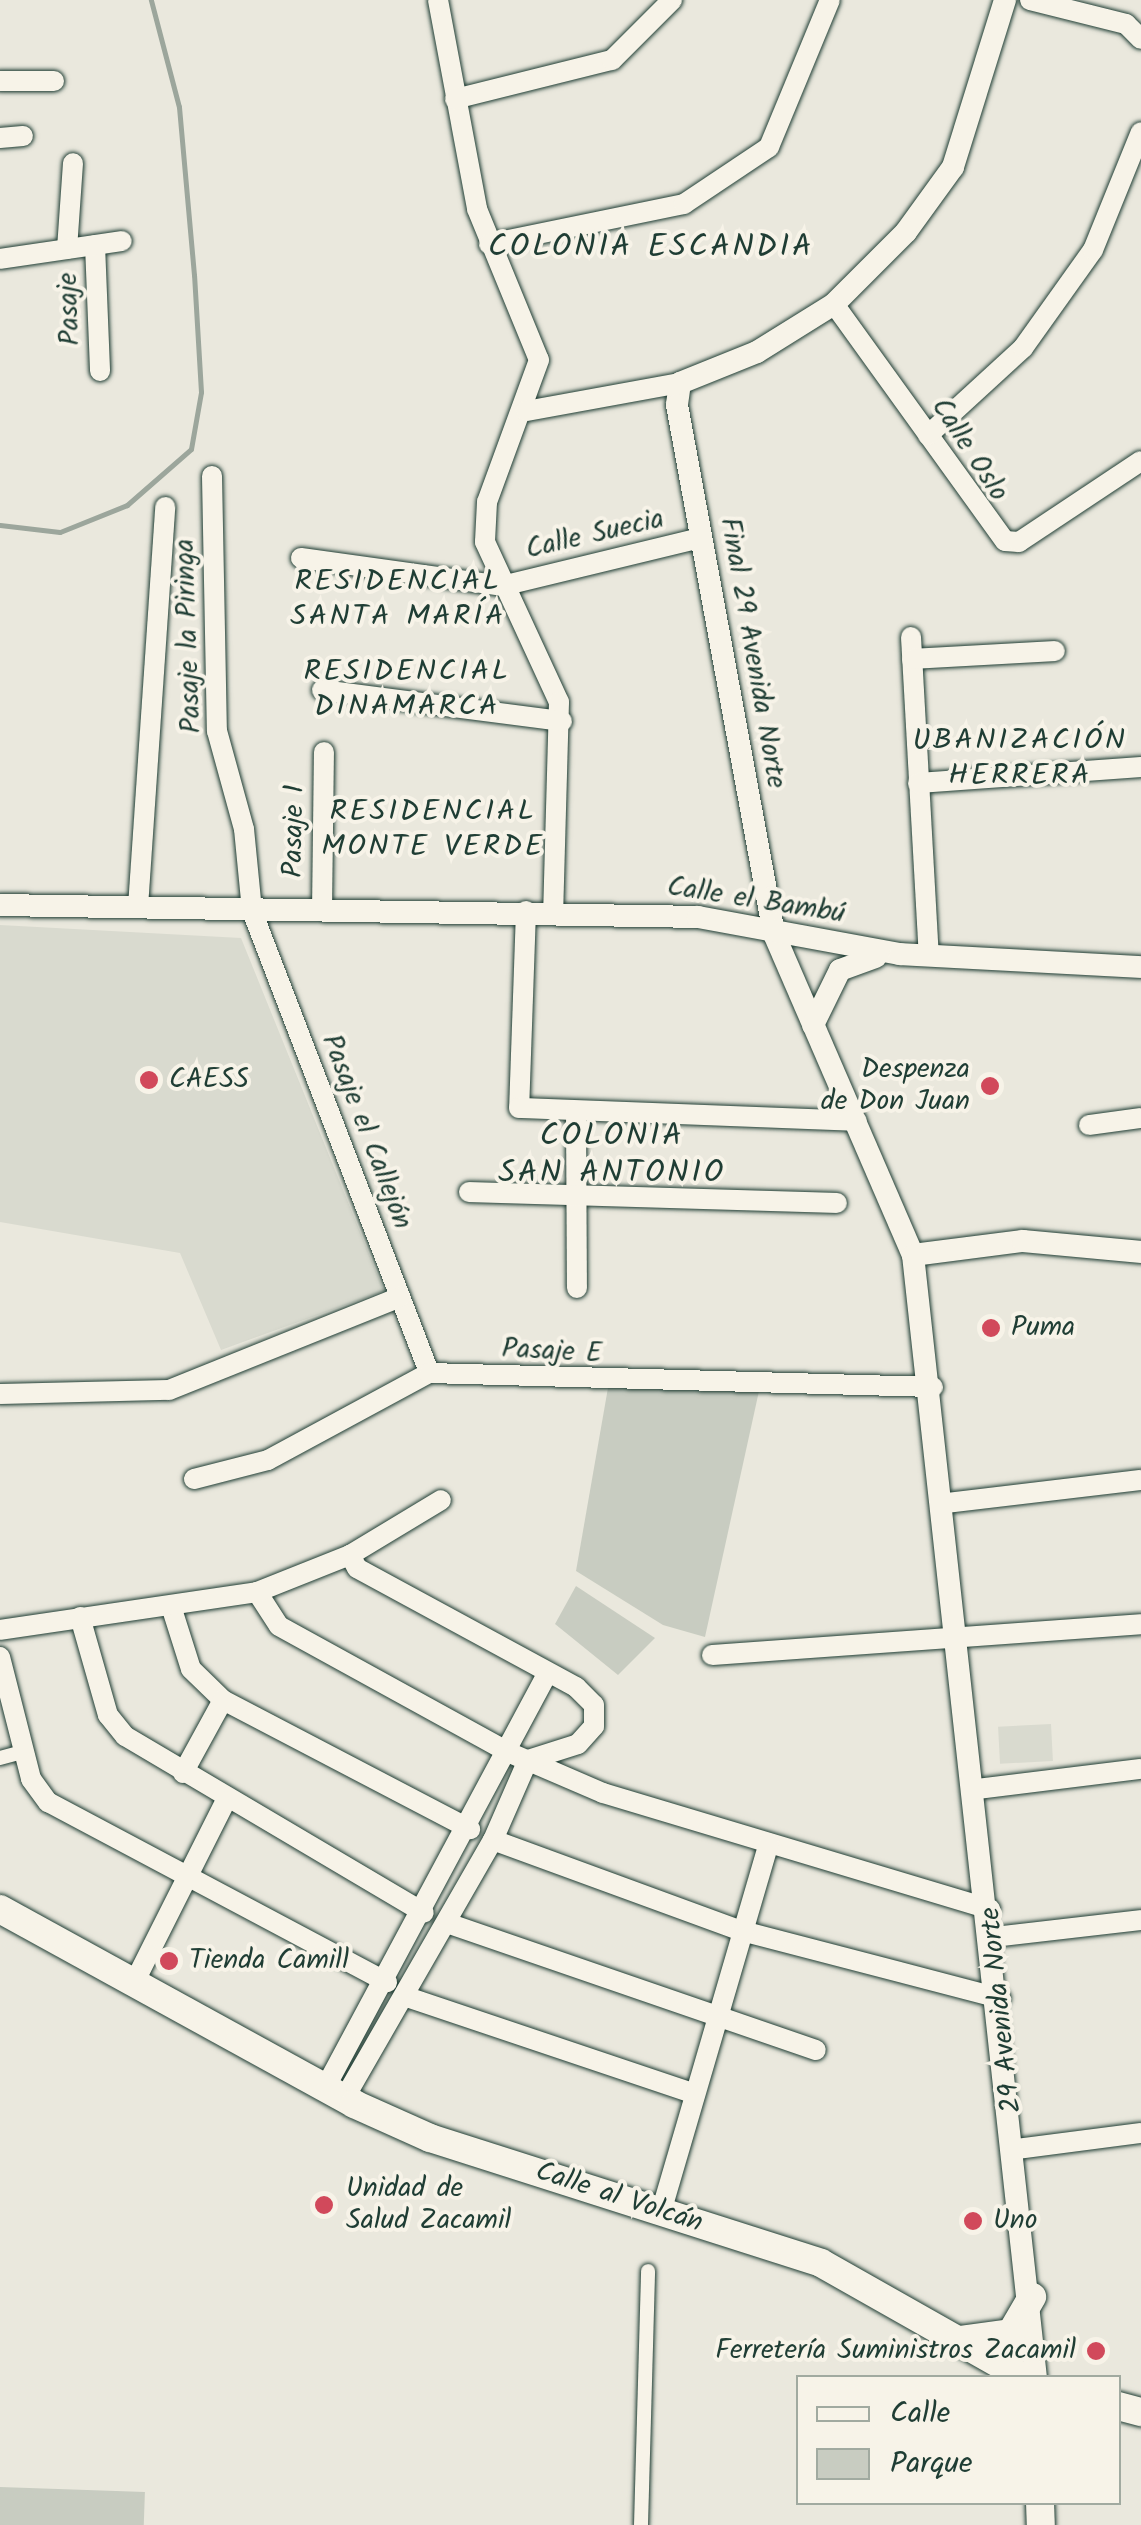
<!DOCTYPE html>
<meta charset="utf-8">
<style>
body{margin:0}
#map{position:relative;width:1141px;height:2525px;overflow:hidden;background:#eae8dd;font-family:Kalam,sans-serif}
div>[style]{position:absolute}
.built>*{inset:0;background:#d9dacf;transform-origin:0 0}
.green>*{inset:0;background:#c8ccc1;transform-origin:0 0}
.stream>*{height:5px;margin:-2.5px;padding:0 2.5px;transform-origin:2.5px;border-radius:2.5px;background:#9ca69c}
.roads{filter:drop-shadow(0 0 2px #1f3d34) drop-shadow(0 0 2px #1f3d34)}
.pedestrian>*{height:14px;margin:-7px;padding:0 7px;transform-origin:7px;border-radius:7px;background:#f7f3e8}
.minor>*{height:20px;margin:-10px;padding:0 10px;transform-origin:10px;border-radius:10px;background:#f7f3e8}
.tertiary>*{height:22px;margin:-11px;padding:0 11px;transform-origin:11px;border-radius:11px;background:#f7f3e8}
.secondary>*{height:28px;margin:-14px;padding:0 14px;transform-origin:14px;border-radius:14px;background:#f7f3e8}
.dots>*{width:28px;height:28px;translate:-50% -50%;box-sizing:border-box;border:5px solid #f7f3e8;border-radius:50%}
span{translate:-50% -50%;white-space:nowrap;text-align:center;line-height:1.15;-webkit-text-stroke:8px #f7f3e8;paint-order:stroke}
.street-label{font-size:28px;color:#1f3d34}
.poi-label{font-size:28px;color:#1f3d34}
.right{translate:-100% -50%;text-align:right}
.left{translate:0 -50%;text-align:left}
.neighbourhood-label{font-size:30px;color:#1f3d34;letter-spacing:2.5px}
.quarter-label{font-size:32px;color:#1f3d34;letter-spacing:2.5px}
.legend{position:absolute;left:796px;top:2375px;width:325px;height:130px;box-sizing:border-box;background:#f7f3e8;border:2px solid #a1aaa0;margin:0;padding:12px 18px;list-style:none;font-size:30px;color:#1f3d34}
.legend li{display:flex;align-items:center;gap:20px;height:50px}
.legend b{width:50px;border:2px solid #a1aaa0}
</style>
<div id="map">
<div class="built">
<i style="clip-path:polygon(0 925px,241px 938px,384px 1291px,221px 1350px,180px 1253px,0 1222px)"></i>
<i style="left:1051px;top:1724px;width:37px;height:53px;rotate:87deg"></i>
</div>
<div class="green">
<i style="clip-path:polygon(609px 1382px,759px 1391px,705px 1637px,663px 1625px,576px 1571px)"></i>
<i style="clip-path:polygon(576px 1586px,655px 1638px,618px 1675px,555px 1624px)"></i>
<i style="left:0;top:2487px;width:145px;height:38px;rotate:2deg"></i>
</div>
<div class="stream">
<i style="left:0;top:525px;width:60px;rotate:6.7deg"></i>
<i style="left:60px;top:532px;width:72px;rotate:-21.9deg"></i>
<i style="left:127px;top:505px;width:85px;rotate:-41.2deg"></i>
<i style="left:191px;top:449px;width:58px;rotate:-80deg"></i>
<i style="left:201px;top:392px;width:117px;rotate:-93.4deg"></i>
<i style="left:194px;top:275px;width:169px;rotate:-95.1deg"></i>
<i style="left:179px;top:107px;width:111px;rotate:-104.7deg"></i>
</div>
<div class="roads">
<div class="pedestrian">
<i style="left:0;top:1758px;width:24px;rotate:-15deg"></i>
<i style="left:641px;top:2525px;width:254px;rotate:-88.4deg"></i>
</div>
<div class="minor">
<i style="left:438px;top:0;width:213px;rotate:79.4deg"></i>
<i style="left:477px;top:209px;width:163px;rotate:67.7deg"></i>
<i style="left:539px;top:360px;width:151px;rotate:110.1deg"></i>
<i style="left:487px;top:502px;width:40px;rotate:92.9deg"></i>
<i style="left:485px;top:542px;width:176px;rotate:65.2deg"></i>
<i style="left:559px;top:702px;width:210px;rotate:91.6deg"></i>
<i style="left:1030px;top:0;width:99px;rotate:14deg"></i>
<i style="left:1126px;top:24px;width:21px;rotate:45deg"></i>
<i style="left:0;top:81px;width:54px"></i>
<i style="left:455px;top:99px;width:162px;rotate:-14deg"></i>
<i style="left:612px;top:60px;width:85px;rotate:-45deg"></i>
<i style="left:0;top:138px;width:23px;rotate:-5deg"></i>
<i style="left:489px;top:244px;width:199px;rotate:-11.6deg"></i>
<i style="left:684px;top:204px;width:102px;rotate:-33.8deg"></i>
<i style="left:769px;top:147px;width:159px;rotate:-67.5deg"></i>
<i style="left:95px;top:245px;width:126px;rotate:87.7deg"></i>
<i style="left:67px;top:249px;width:86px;rotate:-86deg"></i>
<i style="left:0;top:259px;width:123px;rotate:-8.4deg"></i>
<i style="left:834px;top:304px;width:292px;rotate:54.2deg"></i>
<i style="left:1005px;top:541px;width:14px;rotate:4deg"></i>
<i style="left:1019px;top:542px;width:146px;rotate:-33.6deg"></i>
<i style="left:526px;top:411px;width:157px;rotate:-10.3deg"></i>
<i style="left:928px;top:435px;width:129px;rotate:-42.5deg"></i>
<i style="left:1023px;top:348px;width:120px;rotate:-54.5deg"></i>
<i style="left:1093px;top:250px;width:127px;rotate:-67.9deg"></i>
<i style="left:212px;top:476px;width:255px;rotate:88.9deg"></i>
<i style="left:217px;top:731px;width:102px;rotate:74.6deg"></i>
<i style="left:244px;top:829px;width:82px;rotate:84.4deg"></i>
<i style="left:252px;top:911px;width:495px;rotate:69deg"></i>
<i style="left:301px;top:558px;width:203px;rotate:7.9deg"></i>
<i style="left:502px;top:586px;width:205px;rotate:-13.6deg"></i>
<i style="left:911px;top:637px;width:319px;rotate:86.8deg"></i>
<i style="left:912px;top:659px;width:143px;rotate:-3.2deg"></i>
<i style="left:322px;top:690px;width:242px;rotate:7.4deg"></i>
<i style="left:918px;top:783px;width:224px;rotate:-4.1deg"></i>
<i style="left:138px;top:907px;width:401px;rotate:-86.1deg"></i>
<i style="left:322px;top:911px;width:159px;rotate:-89.3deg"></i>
<i style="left:526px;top:911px;width:197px;rotate:92deg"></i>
<i style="left:519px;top:1108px;width:338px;rotate:2.2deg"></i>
<i style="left:576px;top:1111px;width:177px;rotate:89.7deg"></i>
<i style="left:1089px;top:1125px;width:52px;rotate:-7.7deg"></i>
<i style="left:469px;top:1192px;width:368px;rotate:1.7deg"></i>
<i style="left:0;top:1394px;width:169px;rotate:-1.4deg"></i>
<i style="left:169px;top:1390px;width:249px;rotate:-21.9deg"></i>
<i style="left:194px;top:1479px;width:76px;rotate:-14.4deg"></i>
<i style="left:268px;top:1460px;width:183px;rotate:-28.4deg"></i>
<i style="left:429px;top:1373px;width:504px;rotate:1.59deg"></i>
<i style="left:947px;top:1503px;width:195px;rotate:-6.8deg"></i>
<i style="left:257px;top:1592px;width:40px;rotate:57.1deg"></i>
<i style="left:279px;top:1626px;width:264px;rotate:28.8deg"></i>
<i style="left:510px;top:1753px;width:101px;rotate:23.3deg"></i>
<i style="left:603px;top:1793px;width:404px;rotate:16.7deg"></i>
<i style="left:171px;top:1606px;width:66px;rotate:72.4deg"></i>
<i style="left:191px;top:1669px;width:45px;rotate:44.1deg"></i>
<i style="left:223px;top:1700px;width:279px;rotate:27.6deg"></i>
<i style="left:80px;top:1617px;width:102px;rotate:74.1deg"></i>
<i style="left:108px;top:1715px;width:27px;rotate:51deg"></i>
<i style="left:125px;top:1736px;width:347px;rotate:30.6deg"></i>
<i style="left:0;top:1630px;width:260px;rotate:-8.4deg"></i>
<i style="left:257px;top:1592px;width:100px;rotate:-21.7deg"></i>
<i style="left:350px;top:1555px;width:106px;rotate:-31.1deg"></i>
<i style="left:712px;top:1655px;width:430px;rotate:-4.1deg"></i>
<i style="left:0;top:1657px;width:126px;rotate:75.7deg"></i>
<i style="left:31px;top:1779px;width:29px;rotate:54deg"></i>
<i style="left:48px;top:1802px;width:384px;rotate:28deg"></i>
<i style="left:183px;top:1773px;width:83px;rotate:-61.3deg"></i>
<i style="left:977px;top:1789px;width:165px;rotate:-7deg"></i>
<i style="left:493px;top:1840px;width:265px;rotate:20.1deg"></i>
<i style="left:742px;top:1931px;width:267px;rotate:14.6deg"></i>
<i style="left:447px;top:1923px;width:390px;rotate:19deg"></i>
<i style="left:994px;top:1937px;width:148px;rotate:-6.6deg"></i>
<i style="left:134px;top:1983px;width:203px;rotate:-63.3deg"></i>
<i style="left:404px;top:1996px;width:305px;rotate:18.6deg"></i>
<i style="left:324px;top:2090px;width:473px;rotate:-61.8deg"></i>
<i style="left:344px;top:2099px;width:299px;rotate:-60.1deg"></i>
<i style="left:493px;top:1840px;width:87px;rotate:-66.4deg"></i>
<i style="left:528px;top:1760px;width:52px;rotate:-17.7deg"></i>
<i style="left:578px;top:1744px;width:24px;rotate:-48deg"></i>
<i style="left:594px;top:1726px;width:21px;rotate:-90deg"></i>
<i style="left:594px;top:1705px;width:25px;rotate:-135deg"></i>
<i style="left:576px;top:1687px;width:249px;rotate:-151.5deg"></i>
<i style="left:357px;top:1568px;width:15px;rotate:-118deg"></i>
<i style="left:1017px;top:2149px;width:125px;rotate:-7.4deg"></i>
<i style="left:661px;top:2212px;width:384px;rotate:-73.7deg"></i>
</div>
<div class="tertiary">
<i style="left:1005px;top:0;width:175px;rotate:107.3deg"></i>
<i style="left:953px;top:167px;width:80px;rotate:125.9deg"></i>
<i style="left:906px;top:232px;width:102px;rotate:135deg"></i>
<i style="left:834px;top:304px;width:91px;rotate:148.1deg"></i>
<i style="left:757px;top:352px;width:83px;rotate:158.1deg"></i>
<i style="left:680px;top:383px;width:22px;rotate:98deg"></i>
<i style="left:677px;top:405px;width:538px;rotate:79.61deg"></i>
<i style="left:774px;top:934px;width:350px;rotate:66.6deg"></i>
<i style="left:913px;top:1255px;width:1130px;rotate:83.75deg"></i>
<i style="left:0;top:905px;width:698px;rotate:0.98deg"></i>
<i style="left:698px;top:917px;width:205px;rotate:10.4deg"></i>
<i style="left:900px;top:954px;width:241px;rotate:3.1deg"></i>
<i style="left:813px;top:1025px;width:61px;rotate:-63.9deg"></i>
<i style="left:840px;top:970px;width:38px;rotate:-20deg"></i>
<i style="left:913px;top:1255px;width:111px;rotate:-7.3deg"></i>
<i style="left:1023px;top:1241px;width:119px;rotate:5.3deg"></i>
</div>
<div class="secondary">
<i style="left:0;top:1909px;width:404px;rotate:28.8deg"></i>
<i style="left:354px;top:2104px;width:83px;rotate:24.1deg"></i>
<i style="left:430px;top:2138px;width:410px;rotate:17.7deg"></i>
<i style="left:821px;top:2263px;width:233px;rotate:29.5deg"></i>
<i style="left:959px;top:2340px;width:52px;rotate:-7.7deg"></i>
<i style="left:1011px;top:2333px;width:42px;rotate:-59.7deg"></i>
<i style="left:1118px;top:2406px;width:24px;rotate:15deg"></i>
<i style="left:1040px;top:2502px;width:23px;rotate:88deg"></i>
</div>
</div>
<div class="dots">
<i style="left:149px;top:1080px;background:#d1495b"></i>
<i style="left:990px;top:1086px;background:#d1495b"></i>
<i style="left:991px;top:1328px;background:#d1495b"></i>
<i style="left:169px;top:1961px;background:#d1495b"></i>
<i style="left:324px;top:2205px;background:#d1495b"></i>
<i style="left:973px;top:2221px;background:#d1495b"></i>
<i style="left:1096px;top:2351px;background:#d1495b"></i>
</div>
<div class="street-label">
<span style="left:70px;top:309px;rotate:-92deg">Pasaje</span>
<span style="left:969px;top:450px;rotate:57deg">Calle Oslo</span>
<span style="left:595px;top:535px;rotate:-13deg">Calle Suecia</span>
<span style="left:189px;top:636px;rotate:-92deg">Pasaje la Piringa</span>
<span style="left:752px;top:653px;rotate:80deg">Final 29 Avenida Norte</span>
<span style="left:295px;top:831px;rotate:-89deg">Pasaje 1</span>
<span style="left:756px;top:901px;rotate:9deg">Calle el Bambú</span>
<span style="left:366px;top:1132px;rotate:69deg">Pasaje el Callejón</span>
<span style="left:552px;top:1352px;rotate:3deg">Pasaje E</span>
<span style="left:1002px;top:2010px;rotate:-96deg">29 Avenida Norte</span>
<span style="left:619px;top:2198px;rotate:18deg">Calle al Volcán</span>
</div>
<div class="poi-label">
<span class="right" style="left:970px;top:1086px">Despenza<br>de Don Juan</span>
<span class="left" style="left:169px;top:1080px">CAESS</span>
<span class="left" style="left:1011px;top:1328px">Puma</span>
<span class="left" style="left:189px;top:1961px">Tienda Camill</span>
<span class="left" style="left:346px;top:2205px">Unidad de<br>Salud Zacamil</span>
<span class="left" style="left:993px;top:2221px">Uno</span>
<span class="right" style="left:1076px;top:2351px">Ferretería Suministros Zacamil</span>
</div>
<div class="neighbourhood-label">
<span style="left:398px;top:599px">RESIDENCIAL<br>SANTA MARÍA</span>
<span style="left:407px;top:689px">RESIDENCIAL<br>DINAMARCA</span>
<span style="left:1020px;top:758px">UBANIZACIÓN<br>HERRERA</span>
<span style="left:433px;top:829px">RESIDENCIAL<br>MONTE VERDE</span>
</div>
<div class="quarter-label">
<span style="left:651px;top:248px">COLONIA ESCANDIA</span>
<span style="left:612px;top:1156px">COLONIA<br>SAN ANTONIO</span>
</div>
<ul class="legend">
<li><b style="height:12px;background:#f7f3e8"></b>Calle</li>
<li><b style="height:28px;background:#c8ccc1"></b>Parque</li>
</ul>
</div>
